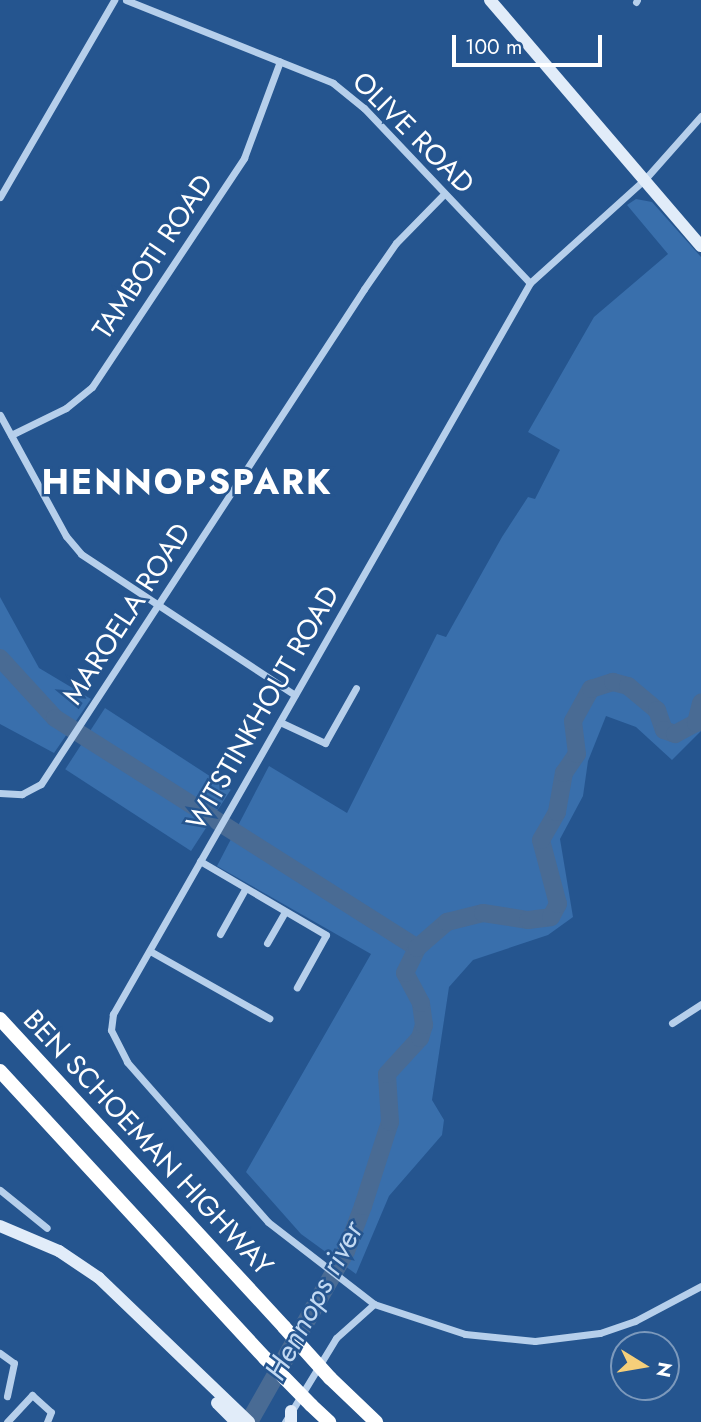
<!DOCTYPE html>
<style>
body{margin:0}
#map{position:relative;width:701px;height:1422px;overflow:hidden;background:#25558f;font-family:Jost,sans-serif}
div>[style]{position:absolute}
.green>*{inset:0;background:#396fac;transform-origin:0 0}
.river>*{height:18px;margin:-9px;padding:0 9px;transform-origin:9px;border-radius:9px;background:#496b94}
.street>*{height:7px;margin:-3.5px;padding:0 3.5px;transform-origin:3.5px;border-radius:3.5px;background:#b6cfeb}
.secondary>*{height:12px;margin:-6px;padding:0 6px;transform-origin:6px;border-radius:6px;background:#e1ecf9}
.highway>*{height:14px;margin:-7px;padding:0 7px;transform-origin:7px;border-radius:7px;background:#fff}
.highway-bridge>*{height:14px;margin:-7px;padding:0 7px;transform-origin:7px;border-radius:7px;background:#fff}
span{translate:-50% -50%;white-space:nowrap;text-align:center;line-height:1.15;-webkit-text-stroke:5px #25558f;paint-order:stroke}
.street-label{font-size:28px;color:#fff}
.water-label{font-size:30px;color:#c2d9f2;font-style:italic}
.district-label{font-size:35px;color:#fff;font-weight:700;letter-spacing:2px}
.north{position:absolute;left:610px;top:1331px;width:70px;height:70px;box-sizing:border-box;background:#25558f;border:2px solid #7c99bc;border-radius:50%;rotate:101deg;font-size:19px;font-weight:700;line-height:28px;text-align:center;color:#fff}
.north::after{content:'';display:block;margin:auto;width:24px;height:32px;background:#f5cf7a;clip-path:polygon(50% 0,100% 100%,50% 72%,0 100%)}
.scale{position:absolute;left:452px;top:35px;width:150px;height:32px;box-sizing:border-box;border:4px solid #fff;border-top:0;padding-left:9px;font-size:21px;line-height:24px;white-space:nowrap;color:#fff;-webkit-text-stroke:5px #25558f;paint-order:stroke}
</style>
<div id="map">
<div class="green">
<i style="clip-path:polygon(636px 199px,652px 202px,701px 257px,701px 731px,672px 760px,636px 727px,606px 716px,588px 761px,583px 796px,560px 839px,573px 917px,548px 935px,473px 960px,449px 987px,432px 1100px,444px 1120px,442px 1135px,389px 1196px,356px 1274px,301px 1234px,246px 1172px,371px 954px,217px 866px,269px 766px,347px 813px,437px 634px,446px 637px,502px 537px,528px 497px,535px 499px,560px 450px,528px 432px,594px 317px,668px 254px,627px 205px)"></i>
<i style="clip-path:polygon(0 597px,39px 668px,91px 699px,54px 753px,0 724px)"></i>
<i style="left:105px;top:708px;width:150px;height:73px;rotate:33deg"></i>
</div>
<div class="river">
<i style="left:0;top:658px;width:81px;rotate:47.5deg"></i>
<i style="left:55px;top:718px;width:429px;rotate:32.4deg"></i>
<i style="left:249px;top:1422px;width:197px;rotate:-60.4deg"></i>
<i style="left:346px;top:1251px;width:48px;rotate:-69.3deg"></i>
<i style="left:363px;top:1206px;width:88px;rotate:-72.2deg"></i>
<i style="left:390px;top:1122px;width:48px;rotate:-93.6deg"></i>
<i style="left:387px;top:1074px;width:49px;rotate:-47.5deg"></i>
<i style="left:420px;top:1038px;width:14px;rotate:-73deg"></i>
<i style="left:424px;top:1025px;width:22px;rotate:-98deg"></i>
<i style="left:421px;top:1003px;width:34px;rotate:-118deg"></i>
<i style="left:405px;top:973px;width:28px;rotate:-64deg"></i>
<i style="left:417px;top:948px;width:40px;rotate:-41deg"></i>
<i style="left:447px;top:922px;width:37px;rotate:-14deg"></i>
<i style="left:483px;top:913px;width:46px;rotate:8.8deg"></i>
<i style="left:528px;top:920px;width:23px;rotate:-7deg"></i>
<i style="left:551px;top:917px;width:15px;rotate:-62deg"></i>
<i style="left:558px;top:904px;width:66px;rotate:-104.9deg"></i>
<i style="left:541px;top:840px;width:32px;rotate:-60deg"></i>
<i style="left:557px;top:812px;width:40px;rotate:-80deg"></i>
<i style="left:564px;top:773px;width:23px;rotate:-56deg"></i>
<i style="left:577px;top:754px;width:33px;rotate:-97deg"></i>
<i style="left:573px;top:721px;width:37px;rotate:-61deg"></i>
<i style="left:591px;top:689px;width:23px;rotate:-18deg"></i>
<i style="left:613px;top:682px;width:16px;rotate:15deg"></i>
<i style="left:628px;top:686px;width:38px;rotate:40deg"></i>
<i style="left:657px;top:710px;width:21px;rotate:71deg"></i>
<i style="left:664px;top:730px;width:12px;rotate:20deg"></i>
<i style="left:675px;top:734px;width:24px;rotate:-28deg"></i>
<i style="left:696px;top:723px;width:21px;rotate:-76deg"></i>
</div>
<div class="street">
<i style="left:126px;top:0;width:223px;rotate:21.8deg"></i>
<i style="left:333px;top:83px;width:40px;rotate:39deg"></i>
<i style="left:364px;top:108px;width:241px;rotate:46.5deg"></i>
<i style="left:636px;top:2px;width:2px;rotate:-63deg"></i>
<i style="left:701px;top:116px;width:84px;rotate:131.6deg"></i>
<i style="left:645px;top:179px;width:155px;rotate:137.9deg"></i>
<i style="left:530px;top:283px;width:842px;rotate:119.7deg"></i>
<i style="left:113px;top:1014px;width:16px;rotate:97deg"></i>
<i style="left:111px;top:1030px;width:36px;rotate:63deg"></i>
<i style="left:127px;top:1062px;width:213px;rotate:48.6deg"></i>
<i style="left:268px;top:1222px;width:134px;rotate:37.7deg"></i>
<i style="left:374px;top:1304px;width:96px;rotate:18.2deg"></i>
<i style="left:465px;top:1334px;width:70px;rotate:5.7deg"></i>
<i style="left:535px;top:1341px;width:65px;rotate:-7deg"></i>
<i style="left:600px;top:1333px;width:37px;rotate:-19deg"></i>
<i style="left:635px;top:1321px;width:75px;rotate:-27.9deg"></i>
<i style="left:0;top:197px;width:228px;rotate:-59.9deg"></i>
<i style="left:0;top:415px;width:138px;rotate:61.4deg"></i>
<i style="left:66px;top:536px;width:23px;rotate:50deg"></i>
<i style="left:81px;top:554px;width:256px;rotate:33.4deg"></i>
<i style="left:11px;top:435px;width:61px;rotate:-26.1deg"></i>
<i style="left:66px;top:408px;width:33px;rotate:-39deg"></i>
<i style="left:92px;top:387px;width:275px;rotate:-56.4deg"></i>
<i style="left:244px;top:158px;width:103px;rotate:-69.6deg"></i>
<i style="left:280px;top:722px;width:50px;rotate:25deg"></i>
<i style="left:325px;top:743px;width:63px;rotate:-60.6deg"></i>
<i style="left:0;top:793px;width:22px;rotate:3deg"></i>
<i style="left:22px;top:794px;width:21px;rotate:-28deg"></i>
<i style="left:41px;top:784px;width:591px;rotate:-56.87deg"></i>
<i style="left:364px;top:289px;width:56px;rotate:-55.2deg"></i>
<i style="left:396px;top:243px;width:69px;rotate:-45.6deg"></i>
<i style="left:200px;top:861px;width:146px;rotate:30.4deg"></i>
<i style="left:326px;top:935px;width:60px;rotate:119.1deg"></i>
<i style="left:220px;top:934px;width:51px;rotate:-60.9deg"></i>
<i style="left:267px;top:943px;width:34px;rotate:-60deg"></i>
<i style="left:150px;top:951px;width:137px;rotate:29.4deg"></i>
<i style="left:672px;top:1023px;width:35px;rotate:-33deg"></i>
<i style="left:0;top:1190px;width:60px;rotate:39deg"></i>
<i style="left:0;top:1353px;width:17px;rotate:36deg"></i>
<i style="left:14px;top:1363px;width:34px;rotate:102deg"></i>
<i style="left:7px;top:1422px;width:37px;rotate:-47deg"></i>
<i style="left:32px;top:1395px;width:25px;rotate:42deg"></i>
<i style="left:51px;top:1412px;width:11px;rotate:112deg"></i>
<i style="left:285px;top:1422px;width:98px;rotate:-58.7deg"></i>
<i style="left:336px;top:1338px;width:51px;rotate:-41.8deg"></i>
</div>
<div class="secondary">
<i style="left:490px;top:0;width:324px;rotate:49.4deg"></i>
<i style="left:0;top:1226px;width:64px;rotate:23deg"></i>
<i style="left:59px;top:1251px;width:48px;rotate:34deg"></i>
<i style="left:99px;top:1278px;width:208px;rotate:43.8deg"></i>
<i style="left:217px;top:1403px;width:27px;rotate:45deg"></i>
<i style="left:291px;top:1411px;width:11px;rotate:90deg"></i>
</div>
<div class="highway">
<i style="left:0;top:1019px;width:419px;rotate:47.3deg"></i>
<i style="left:0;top:1071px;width:391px;rotate:47.3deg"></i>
<i style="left:330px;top:1378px;width:64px;rotate:43.7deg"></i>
<i style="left:311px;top:1405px;width:25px;rotate:43deg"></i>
</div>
<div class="highway-bridge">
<i style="left:284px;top:1327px;width:69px;rotate:48deg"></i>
<i style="left:265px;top:1358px;width:66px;rotate:45.6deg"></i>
</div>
<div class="street-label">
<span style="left:413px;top:133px;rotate:45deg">OLIVE ROAD</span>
<span style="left:153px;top:257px;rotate:-56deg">TAMBOTI ROAD</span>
<span style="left:127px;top:614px;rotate:-57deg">MAROELA ROAD</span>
<span style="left:263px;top:708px;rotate:-60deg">WITSTINKHOUT ROAD</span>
<span style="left:148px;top:1143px;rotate:47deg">BEN SCHOEMAN HIGHWAY</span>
</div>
<div class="water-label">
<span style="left:314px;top:1301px;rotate:-62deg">Hennops river</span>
</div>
<div class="district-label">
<span style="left:187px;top:482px">HENNOPSPARK</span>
</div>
<div class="north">N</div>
<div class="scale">100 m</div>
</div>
